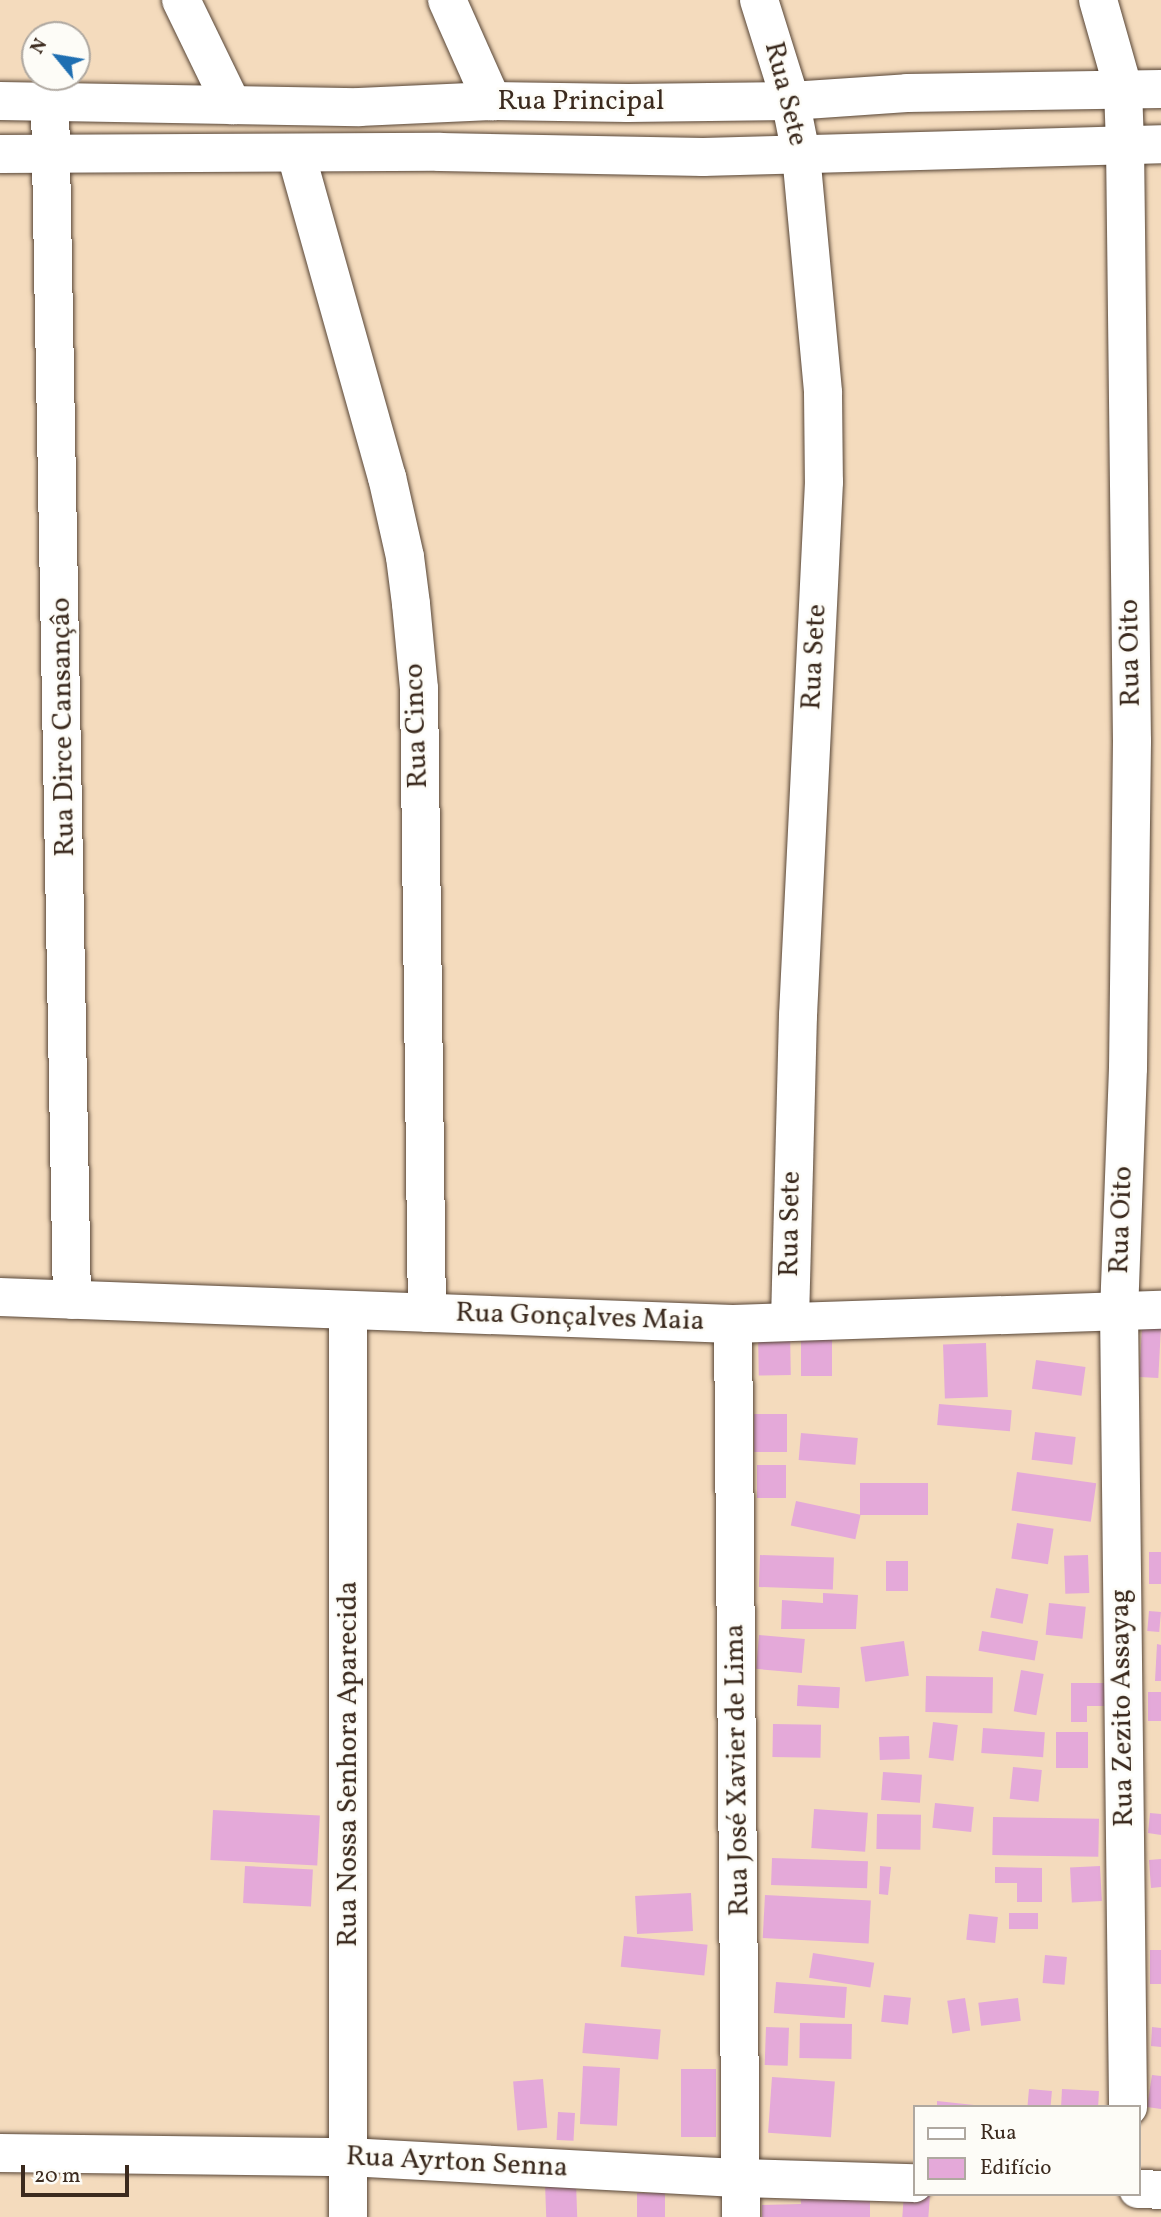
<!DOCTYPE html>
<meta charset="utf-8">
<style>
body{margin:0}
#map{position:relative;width:1161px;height:2217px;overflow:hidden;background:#f4dbbd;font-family:Vollkorn,serif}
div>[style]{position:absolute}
.building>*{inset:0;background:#e4a9d9;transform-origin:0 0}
.roads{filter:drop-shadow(0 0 2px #574536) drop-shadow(0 0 2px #574536)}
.minor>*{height:38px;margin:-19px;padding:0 19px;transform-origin:19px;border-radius:19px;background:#fff}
span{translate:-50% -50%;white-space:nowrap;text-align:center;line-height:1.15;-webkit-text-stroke:5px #fdfcf7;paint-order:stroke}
.street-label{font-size:28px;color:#3b2a1e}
.legend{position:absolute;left:913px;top:2105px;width:228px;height:91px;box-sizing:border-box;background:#fdfcf7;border:2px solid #afa8a0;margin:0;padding:9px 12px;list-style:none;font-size:21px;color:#3b2a1e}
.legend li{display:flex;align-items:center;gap:14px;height:35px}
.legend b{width:35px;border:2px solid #afa8a0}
.north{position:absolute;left:21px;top:21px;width:70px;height:70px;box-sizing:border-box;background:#fdfcf7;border:2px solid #afa8a0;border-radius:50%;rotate:300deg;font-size:19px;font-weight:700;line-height:28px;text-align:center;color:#3b2a1e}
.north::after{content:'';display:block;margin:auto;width:24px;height:32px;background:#1f6fb2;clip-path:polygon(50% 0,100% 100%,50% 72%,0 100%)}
.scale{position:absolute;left:21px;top:2165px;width:108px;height:32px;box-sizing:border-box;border:4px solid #3b2a1e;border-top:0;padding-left:9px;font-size:21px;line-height:24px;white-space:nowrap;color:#3b2a1e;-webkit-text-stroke:5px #fdfcf7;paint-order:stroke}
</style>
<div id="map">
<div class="building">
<i style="left:1142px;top:1326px;width:19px;height:51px;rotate:3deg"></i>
<i style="left:790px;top:1330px;width:45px;height:32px;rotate:89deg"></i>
<i style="left:801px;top:1338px;width:31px;height:38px"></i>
<i style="left:986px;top:1343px;width:54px;height:43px;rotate:88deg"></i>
<i style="left:1036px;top:1360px;width:50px;height:29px;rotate:8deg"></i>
<i style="left:939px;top:1404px;width:73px;height:21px;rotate:5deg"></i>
<i style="left:754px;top:1414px;width:33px;height:38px"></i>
<i style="left:1035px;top:1432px;width:41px;height:28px;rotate:7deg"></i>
<i style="left:801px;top:1433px;width:57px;height:27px;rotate:5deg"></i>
<i style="left:757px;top:1465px;width:29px;height:33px"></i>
<i style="left:1017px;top:1472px;width:80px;height:39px;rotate:8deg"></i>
<i style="left:860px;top:1483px;width:68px;height:32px"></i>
<i style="left:796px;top:1501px;width:66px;height:25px;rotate:12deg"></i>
<i style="left:1017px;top:1523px;width:37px;height:36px;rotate:9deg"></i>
<i style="left:1161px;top:1552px;width:32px;height:12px;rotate:90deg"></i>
<i style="left:760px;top:1555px;width:74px;height:32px;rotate:2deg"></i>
<i style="left:1088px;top:1555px;width:38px;height:24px;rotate:88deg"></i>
<i style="left:886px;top:1561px;width:22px;height:30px"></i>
<i style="left:996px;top:1588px;width:33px;height:30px;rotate:11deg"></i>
<i style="clip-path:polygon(823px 1593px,858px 1595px,856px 1629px,781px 1629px,782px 1600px,823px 1603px)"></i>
<i style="left:1049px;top:1603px;width:37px;height:32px;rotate:6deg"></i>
<i style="left:1149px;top:1611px;width:12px;height:20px;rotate:5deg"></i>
<i style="left:982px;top:1631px;width:57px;height:20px;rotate:10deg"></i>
<i style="left:759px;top:1635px;width:46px;height:34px;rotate:5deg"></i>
<i style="left:904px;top:1641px;width:35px;height:44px;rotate:82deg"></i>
<i style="clip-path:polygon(1157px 1644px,1161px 1645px,1161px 1681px,1155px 1681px)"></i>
<i style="left:1021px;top:1670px;width:23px;height:42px;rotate:10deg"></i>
<i style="left:926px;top:1676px;width:67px;height:36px;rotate:1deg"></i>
<i style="clip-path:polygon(1071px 1683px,1105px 1683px,1105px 1706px,1087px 1706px,1087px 1722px,1071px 1722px)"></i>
<i style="left:798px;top:1685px;width:42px;height:21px;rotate:3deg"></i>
<i style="left:1148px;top:1692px;width:13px;height:29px"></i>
<i style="left:933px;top:1722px;width:25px;height:36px;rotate:7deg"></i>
<i style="left:773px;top:1724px;width:48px;height:33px;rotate:1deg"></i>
<i style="left:983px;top:1728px;width:62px;height:25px;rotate:4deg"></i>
<i style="left:1056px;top:1732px;width:32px;height:36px"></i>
<i style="left:909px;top:1736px;width:23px;height:30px;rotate:88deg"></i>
<i style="left:1013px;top:1767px;width:29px;height:32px;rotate:6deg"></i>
<i style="left:883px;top:1772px;width:39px;height:28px;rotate:4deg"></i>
<i style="left:935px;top:1803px;width:39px;height:25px;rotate:6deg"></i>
<i style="left:814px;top:1809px;width:54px;height:39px;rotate:4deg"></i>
<i style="left:213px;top:1810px;width:107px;height:50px;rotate:3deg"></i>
<i style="clip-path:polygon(1150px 1813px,1161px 1814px,1161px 1835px,1148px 1833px)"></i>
<i style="left:877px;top:1814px;width:44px;height:35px;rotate:1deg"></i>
<i style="left:993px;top:1817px;width:106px;height:38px;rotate:1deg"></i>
<i style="left:772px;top:1858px;width:96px;height:27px;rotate:2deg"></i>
<i style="clip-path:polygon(1161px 1859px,1161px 1887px,1151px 1888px,1149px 1860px)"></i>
<i style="left:245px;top:1866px;width:68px;height:37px;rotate:3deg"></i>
<i style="clip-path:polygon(880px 1866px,891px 1867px,888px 1895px,879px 1894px)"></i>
<i style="left:1100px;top:1866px;width:35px;height:30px;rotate:87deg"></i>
<i style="clip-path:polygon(995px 1867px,1042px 1868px,1042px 1902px,1017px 1902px,1017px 1883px,995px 1883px)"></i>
<i style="left:691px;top:1893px;width:38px;height:56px;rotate:87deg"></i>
<i style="left:765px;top:1895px;width:106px;height:43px;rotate:3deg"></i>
<i style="left:1009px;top:1913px;width:29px;height:16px"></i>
<i style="left:969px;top:1914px;width:29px;height:26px;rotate:6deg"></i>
<i style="left:624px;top:1936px;width:84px;height:31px;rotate:6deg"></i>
<i style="left:1150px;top:1950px;width:11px;height:34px"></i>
<i style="left:813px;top:1953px;width:62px;height:25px;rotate:9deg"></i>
<i style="left:1045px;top:1955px;width:22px;height:28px;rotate:5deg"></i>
<i style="left:776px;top:1982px;width:71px;height:31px;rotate:4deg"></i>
<i style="left:884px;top:1995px;width:27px;height:27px;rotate:6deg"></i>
<i style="left:965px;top:1998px;width:33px;height:18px;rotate:81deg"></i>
<i style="left:1018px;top:1998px;width:23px;height:40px;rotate:83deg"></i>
<i style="left:585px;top:2023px;width:76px;height:30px;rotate:5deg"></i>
<i style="left:800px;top:2023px;width:52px;height:35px;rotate:1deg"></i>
<i style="left:766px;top:2027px;width:23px;height:38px;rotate:2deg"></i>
<i style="clip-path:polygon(1152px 2027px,1161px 2028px,1161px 2047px,1151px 2046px)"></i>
<i style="left:583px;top:2066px;width:37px;height:58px;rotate:3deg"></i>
<i style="left:681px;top:2069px;width:35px;height:68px"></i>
<i style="clip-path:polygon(1152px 2075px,1161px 2076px,1161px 2109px,1147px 2107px)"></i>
<i style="left:772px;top:2077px;width:63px;height:56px;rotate:4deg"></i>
<i style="left:543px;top:2079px;width:49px;height:30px;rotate:85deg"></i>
<i style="left:1029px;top:2089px;width:23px;height:18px;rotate:5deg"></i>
<i style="left:1062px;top:2089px;width:37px;height:18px;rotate:3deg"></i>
<i style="clip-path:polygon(937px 2101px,974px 2105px,974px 2107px,937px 2107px)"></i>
<i style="left:558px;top:2112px;width:17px;height:28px;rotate:3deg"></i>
<i style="left:576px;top:2182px;width:35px;height:31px;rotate:88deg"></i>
<i style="clip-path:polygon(800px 2188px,870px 2198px,870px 2217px,762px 2217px,762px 2205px,801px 2204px)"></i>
<i style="left:637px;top:2193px;width:28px;height:24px"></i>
<i style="left:904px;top:2193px;width:26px;height:24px;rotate:4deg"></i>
</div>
<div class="roads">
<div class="minor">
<i style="left:181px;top:0;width:117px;rotate:64.1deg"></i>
<i style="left:447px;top:0;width:111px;rotate:66deg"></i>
<i style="left:759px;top:0;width:104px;rotate:72.6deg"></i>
<i style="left:790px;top:99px;width:56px;rotate:78.7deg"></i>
<i style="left:801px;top:154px;width:240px;rotate:84.7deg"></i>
<i style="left:823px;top:393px;width:89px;rotate:89.4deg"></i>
<i style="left:824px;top:482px;width:534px;rotate:92.79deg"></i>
<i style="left:798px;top:1015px;width:306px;rotate:91.5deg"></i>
<i style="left:1098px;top:0;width:91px;rotate:74.1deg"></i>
<i style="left:1123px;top:88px;width:56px;rotate:88deg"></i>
<i style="left:1125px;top:144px;width:597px;rotate:89.33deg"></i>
<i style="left:1132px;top:741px;width:327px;rotate:90.7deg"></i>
<i style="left:1128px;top:1068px;width:241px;rotate:92.1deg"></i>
<i style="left:1119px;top:1309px;width:798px;rotate:89.35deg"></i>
<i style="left:0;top:101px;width:359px;rotate:1deg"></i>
<i style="left:359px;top:107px;width:133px;rotate:-2.6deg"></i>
<i style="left:492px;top:101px;width:136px;rotate:0.8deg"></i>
<i style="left:628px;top:103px;width:163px;rotate:-0.7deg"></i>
<i style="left:791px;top:101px;width:116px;rotate:-3.9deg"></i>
<i style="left:907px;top:93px;width:254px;rotate:-0.9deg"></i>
<i style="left:50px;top:102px;width:1198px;rotate:88.95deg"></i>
<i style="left:0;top:154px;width:440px;rotate:-0.3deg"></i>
<i style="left:440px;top:152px;width:263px;rotate:1.1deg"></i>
<i style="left:703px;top:157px;width:458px;rotate:-1.6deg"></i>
<i style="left:296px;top:154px;width:336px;rotate:74.3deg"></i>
<i style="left:387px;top:477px;width:82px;rotate:77.3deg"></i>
<i style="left:405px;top:557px;width:47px;rotate:82.7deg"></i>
<i style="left:411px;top:604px;width:85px;rotate:84.6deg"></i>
<i style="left:419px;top:689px;width:624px;rotate:89.27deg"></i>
<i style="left:0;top:1297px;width:733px;rotate:2.11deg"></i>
<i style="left:733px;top:1324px;width:428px;rotate:-1.9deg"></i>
<i style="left:348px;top:1312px;width:905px;rotate:90deg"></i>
<i style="left:733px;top:1324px;width:893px;rotate:89.49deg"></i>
<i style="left:0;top:2153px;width:348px;rotate:0.7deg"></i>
<i style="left:348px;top:2157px;width:394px;rotate:3.1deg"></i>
<i style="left:741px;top:2178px;width:173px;rotate:1.7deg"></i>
<i style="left:1138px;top:2189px;width:23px;rotate:2deg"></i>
</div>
</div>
<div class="street-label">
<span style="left:785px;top:94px;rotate:76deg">Rua Sete</span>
<span style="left:581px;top:102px">Rua Principal</span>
<span style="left:1131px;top:653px;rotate:-91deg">Rua Oito</span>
<span style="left:815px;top:657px;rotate:-87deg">Rua Sete</span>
<span style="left:417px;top:726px;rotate:-92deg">Rua Cinco</span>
<span style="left:64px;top:727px;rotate:-91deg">Rua Dirce Cansançâo</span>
<span style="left:1122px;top:1220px;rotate:-88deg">Rua Oito</span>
<span style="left:791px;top:1224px;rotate:-89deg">Rua Sete</span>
<span style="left:580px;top:1318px;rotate:2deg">Rua Gonçalves Maia</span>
<span style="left:1123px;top:1708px;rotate:-91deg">Rua Zezito Assayag</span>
<span style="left:349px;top:1764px;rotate:-90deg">Rua Nossa Senhora Aparecida</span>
<span style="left:738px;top:1770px;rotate:-91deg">Rua José Xavier de Lima</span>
<span style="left:457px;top:2163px;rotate:3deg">Rua Ayrton Senna</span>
</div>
<ul class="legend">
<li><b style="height:9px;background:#fff"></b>Rua</li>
<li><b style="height:19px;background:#e4a9d9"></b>Edifício</li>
</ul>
<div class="north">N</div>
<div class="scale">20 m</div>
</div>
